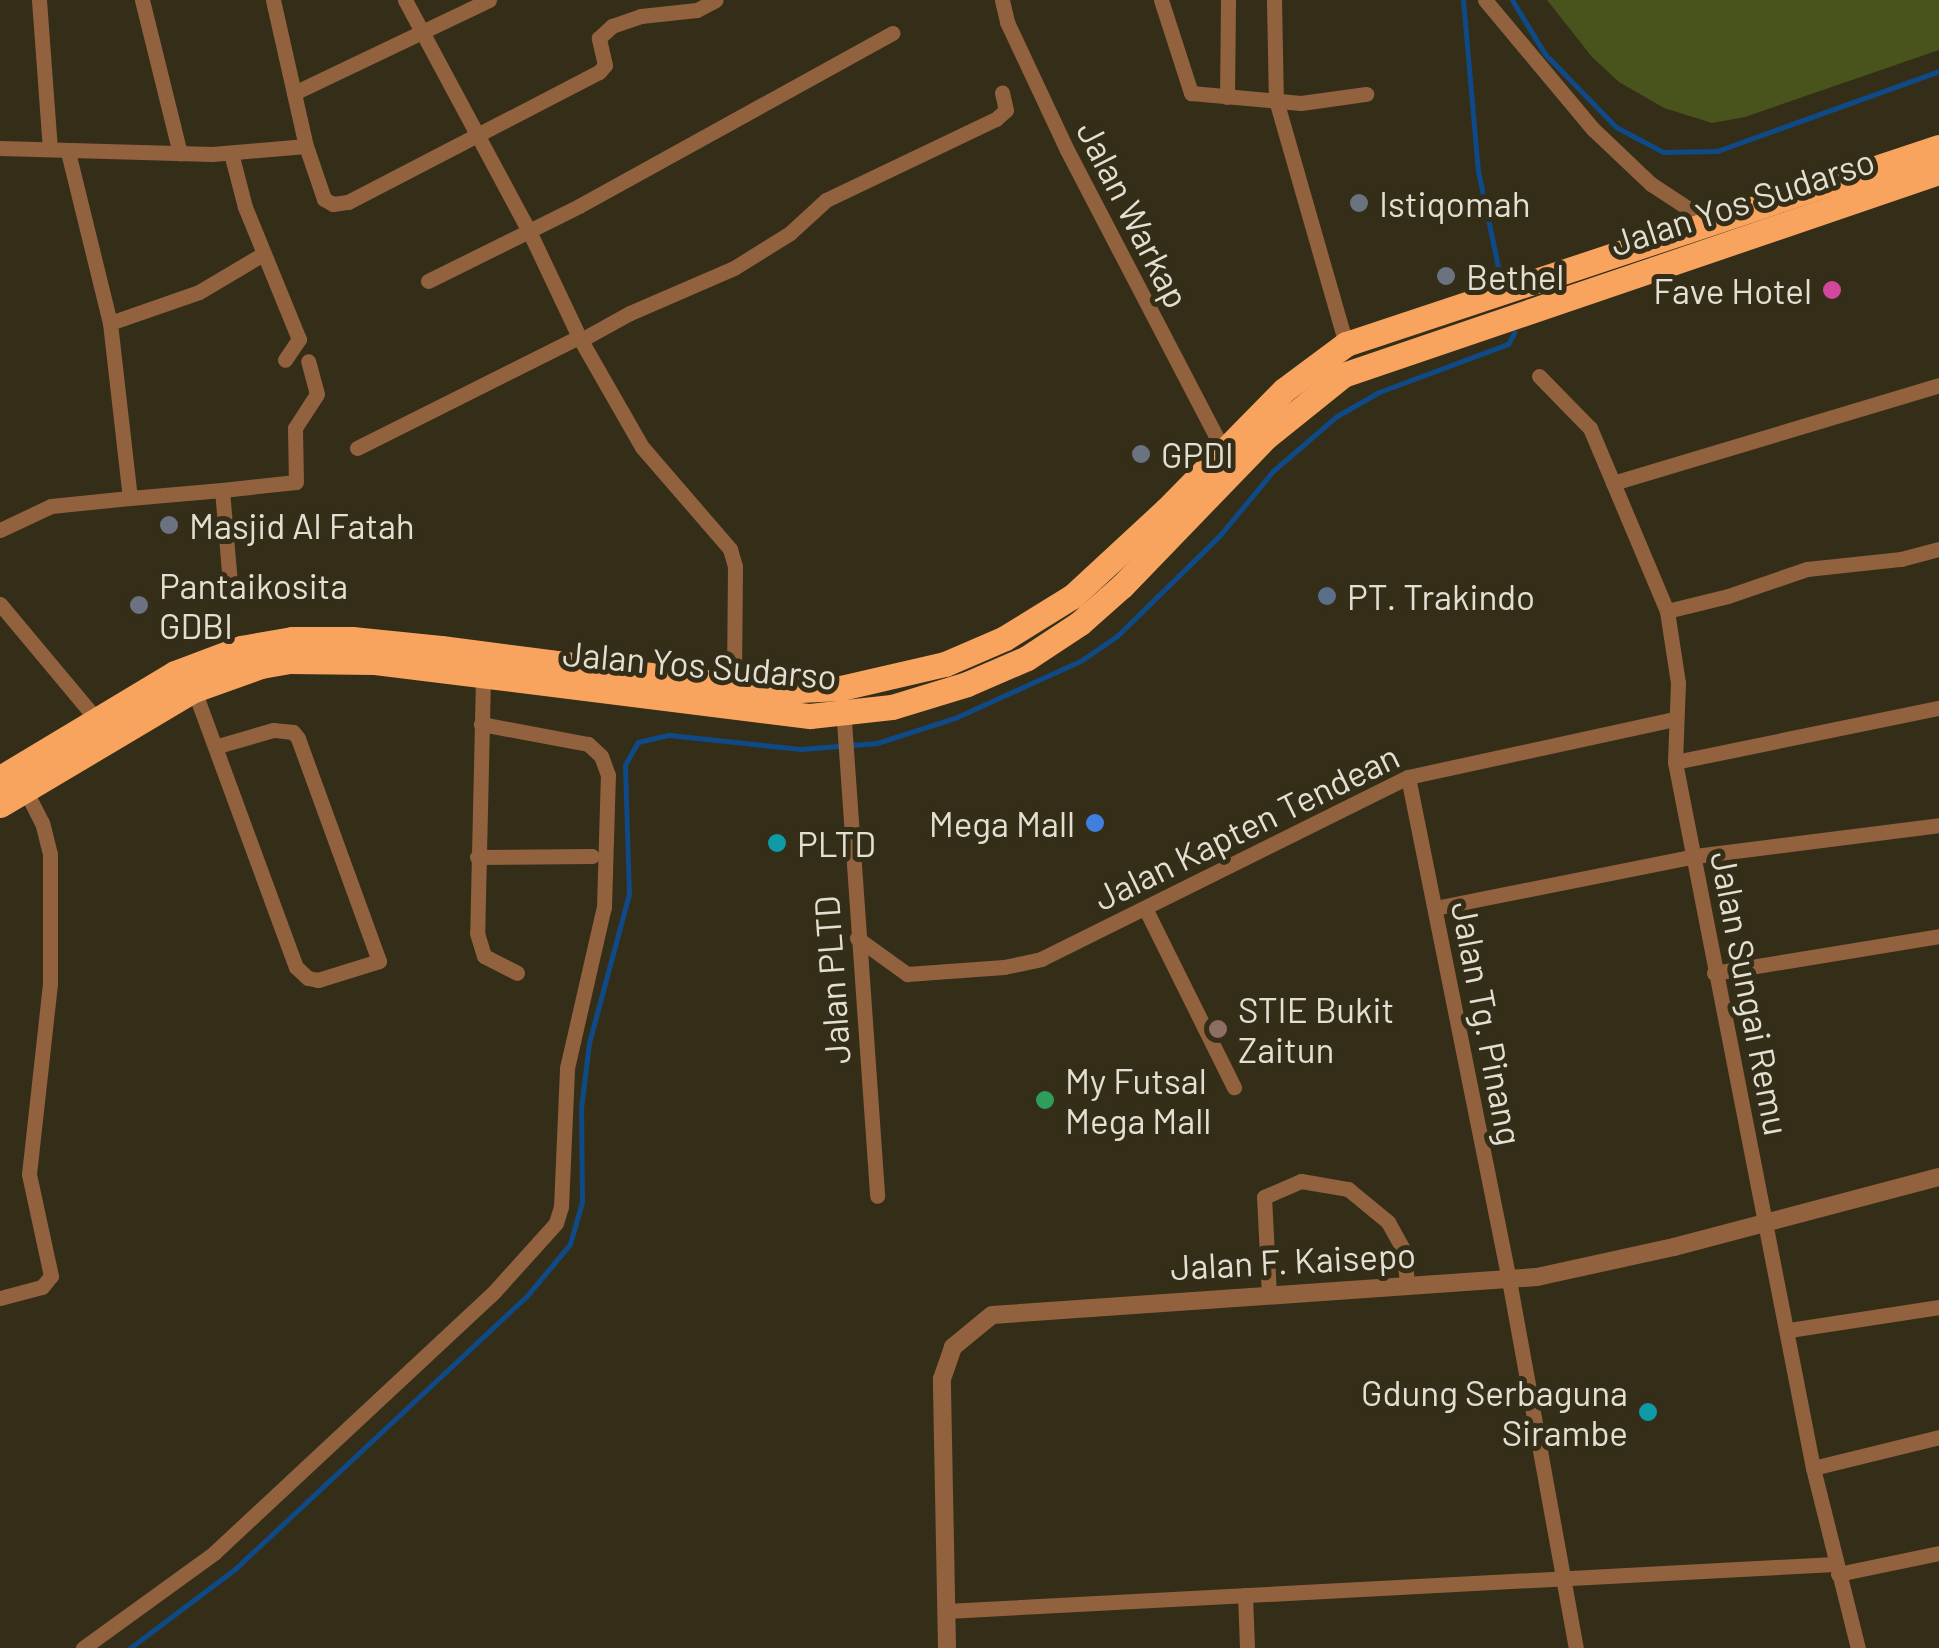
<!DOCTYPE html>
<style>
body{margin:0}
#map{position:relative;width:1939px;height:1648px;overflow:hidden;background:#342e19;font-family:Barlow,sans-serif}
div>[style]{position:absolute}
.green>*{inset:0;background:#48541b}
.stream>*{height:5px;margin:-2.5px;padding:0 2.5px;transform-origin:2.5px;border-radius:2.5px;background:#0f4a88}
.minor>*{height:15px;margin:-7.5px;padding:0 7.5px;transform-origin:7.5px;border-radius:7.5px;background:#91623d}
.tertiary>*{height:18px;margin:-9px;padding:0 9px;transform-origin:9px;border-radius:9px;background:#91623d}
.trunk>*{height:25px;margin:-12.5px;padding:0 12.5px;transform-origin:12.5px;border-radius:12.5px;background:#f8a45f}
.dots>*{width:28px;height:28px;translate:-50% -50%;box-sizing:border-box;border:5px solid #342e19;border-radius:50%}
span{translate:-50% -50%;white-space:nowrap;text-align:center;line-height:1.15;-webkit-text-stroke:10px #342e19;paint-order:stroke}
.street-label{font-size:35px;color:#e3e0d3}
.poi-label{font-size:35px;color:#e3e0d3}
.left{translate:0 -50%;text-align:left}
.right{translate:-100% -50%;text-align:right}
</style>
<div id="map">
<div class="green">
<i style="clip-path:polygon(1547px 0,1939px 0,1939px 50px,1745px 117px,1712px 123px,1664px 108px,1619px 82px,1592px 57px)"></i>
</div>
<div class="stream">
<i style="left:1463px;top:0;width:172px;rotate:85deg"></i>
<i style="left:1478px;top:171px;width:107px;rotate:78.2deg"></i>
<i style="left:1512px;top:0;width:63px;rotate:58.6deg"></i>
<i style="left:1545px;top:54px;width:102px;rotate:45.8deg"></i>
<i style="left:1616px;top:127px;width:53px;rotate:28deg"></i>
<i style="left:1663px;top:152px;width:54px;rotate:-1.1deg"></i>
<i style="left:1717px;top:151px;width:236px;rotate:-19.8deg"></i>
<i style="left:130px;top:1648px;width:133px;rotate:-37deg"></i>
<i style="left:236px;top:1568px;width:397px;rotate:-43.1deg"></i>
<i style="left:526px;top:1297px;width:69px;rotate:-50.3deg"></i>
<i style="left:570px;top:1244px;width:44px;rotate:-74.1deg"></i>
<i style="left:582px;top:1202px;width:94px;rotate:-90.6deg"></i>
<i style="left:581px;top:1108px;width:65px;rotate:-83deg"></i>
<i style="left:589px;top:1043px;width:154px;rotate:-75deg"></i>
<i style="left:629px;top:894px;width:129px;rotate:-91.8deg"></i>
<i style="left:625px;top:765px;width:26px;rotate:-61deg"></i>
<i style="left:638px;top:742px;width:32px;rotate:-13deg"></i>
<i style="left:669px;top:735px;width:133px;rotate:6.1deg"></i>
<i style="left:801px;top:749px;width:76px;rotate:-4.5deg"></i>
<i style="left:877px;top:743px;width:82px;rotate:-17.8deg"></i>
<i style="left:955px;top:718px;width:140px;rotate:-24.5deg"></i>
<i style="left:1082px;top:660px;width:42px;rotate:-34.4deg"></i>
<i style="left:1117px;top:636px;width:146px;rotate:-44.4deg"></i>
<i style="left:1221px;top:534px;width:82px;rotate:-50.5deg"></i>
<i style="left:1273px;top:471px;width:84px;rotate:-40.7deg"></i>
<i style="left:1337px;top:416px;width:48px;rotate:-29.7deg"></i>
<i style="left:1379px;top:392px;width:138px;rotate:-20.4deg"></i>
<i style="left:1508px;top:344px;width:13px;rotate:-61deg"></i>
</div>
<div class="minor">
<i style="left:39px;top:0;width:149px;rotate:85.8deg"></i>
<i style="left:142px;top:0;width:158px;rotate:76.1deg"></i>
<i style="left:273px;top:0;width:150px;rotate:77.3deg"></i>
<i style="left:306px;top:146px;width:56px;rotate:71.2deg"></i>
<i style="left:324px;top:199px;width:10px;rotate:29deg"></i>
<i style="left:333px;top:204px;width:15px;rotate:-8deg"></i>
<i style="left:348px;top:202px;width:283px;rotate:-27.4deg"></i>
<i style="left:599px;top:72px;width:9px;rotate:-49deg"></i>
<i style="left:605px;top:65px;width:28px;rotate:-103deg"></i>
<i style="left:599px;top:38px;width:18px;rotate:-43deg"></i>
<i style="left:612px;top:26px;width:31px;rotate:-19deg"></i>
<i style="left:641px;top:16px;width:56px;rotate:-6.1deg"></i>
<i style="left:697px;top:10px;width:21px;rotate:-28deg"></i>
<i style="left:405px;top:0;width:262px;rotate:61.8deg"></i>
<i style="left:529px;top:231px;width:117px;rotate:64.7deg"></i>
<i style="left:579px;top:337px;width:127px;rotate:60.2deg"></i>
<i style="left:642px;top:447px;width:135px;rotate:49.2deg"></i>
<i style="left:730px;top:549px;width:18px;rotate:74deg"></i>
<i style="left:735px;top:566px;width:123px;rotate:90.5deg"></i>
<i style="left:1002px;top:0;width:23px;rotate:77deg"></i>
<i style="left:1007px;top:22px;width:141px;rotate:64.9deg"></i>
<i style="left:1067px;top:150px;width:338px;rotate:62.5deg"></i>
<i style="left:1161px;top:0;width:98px;rotate:72.1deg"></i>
<i style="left:1191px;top:93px;width:110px;rotate:5.2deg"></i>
<i style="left:1301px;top:103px;width:66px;rotate:-7.9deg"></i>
<i style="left:1274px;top:0;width:100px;rotate:88.9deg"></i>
<i style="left:1276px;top:100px;width:254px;rotate:74deg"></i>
<i style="left:1485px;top:0;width:168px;rotate:50.1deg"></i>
<i style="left:1593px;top:129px;width:80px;rotate:43.5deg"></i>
<i style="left:1651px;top:184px;width:73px;rotate:33.3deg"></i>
<i style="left:294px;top:93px;width:216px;rotate:-25.5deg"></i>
<i style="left:1227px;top:97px;width:97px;rotate:-89.4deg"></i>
<i style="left:0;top:148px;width:212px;rotate:1.6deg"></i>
<i style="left:212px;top:154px;width:94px;rotate:-4.9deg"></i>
<i style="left:68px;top:152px;width:176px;rotate:76.2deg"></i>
<i style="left:110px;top:323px;width:176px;rotate:83.5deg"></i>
<i style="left:130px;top:498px;width:92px;rotate:-5deg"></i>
<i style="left:222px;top:490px;width:104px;rotate:85.1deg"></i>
<i style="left:231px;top:153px;width:56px;rotate:75.5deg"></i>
<i style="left:245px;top:207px;width:143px;rotate:67.8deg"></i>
<i style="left:299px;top:339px;width:25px;rotate:124deg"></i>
<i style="left:428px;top:281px;width:169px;rotate:-26.4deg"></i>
<i style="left:579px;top:206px;width:358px;rotate:-28.9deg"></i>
<i style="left:110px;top:323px;width:94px;rotate:-19.2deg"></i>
<i style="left:199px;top:292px;width:74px;rotate:-30.7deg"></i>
<i style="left:581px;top:340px;width:56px;rotate:-28.9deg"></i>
<i style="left:630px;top:313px;width:113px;rotate:-23.4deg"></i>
<i style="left:734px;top:268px;width:66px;rotate:-32deg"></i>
<i style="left:790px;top:233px;width:49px;rotate:-42.5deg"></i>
<i style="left:826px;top:200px;width:188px;rotate:-25.5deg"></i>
<i style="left:996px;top:119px;width:13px;rotate:-42deg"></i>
<i style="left:1006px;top:110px;width:18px;rotate:-103deg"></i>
<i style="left:1539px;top:376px;width:73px;rotate:45.6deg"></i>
<i style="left:1590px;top:428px;width:199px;rotate:67.2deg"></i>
<i style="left:1667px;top:611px;width:73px;rotate:81.3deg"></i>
<i style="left:1678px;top:683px;width:79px;rotate:92.2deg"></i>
<i style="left:1675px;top:762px;width:719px;rotate:78.94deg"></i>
<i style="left:1813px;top:1468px;width:186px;rotate:76deg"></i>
<i style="left:357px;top:448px;width:248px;rotate:-26.6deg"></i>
<i style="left:1613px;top:483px;width:340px;rotate:-16.7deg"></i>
<i style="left:222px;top:490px;width:74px;rotate:-6.2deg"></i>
<i style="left:296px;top:482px;width:54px;rotate:-91.1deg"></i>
<i style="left:295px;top:428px;width:40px;rotate:-57.1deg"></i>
<i style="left:317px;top:394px;width:34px;rotate:-105deg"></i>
<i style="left:0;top:530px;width:56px;rotate:-25.2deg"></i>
<i style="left:51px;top:506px;width:79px;rotate:-5.8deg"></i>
<i style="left:0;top:604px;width:159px;rotate:50.1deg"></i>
<i style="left:1667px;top:611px;width:63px;rotate:-13.8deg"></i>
<i style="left:1728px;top:596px;width:83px;rotate:-18.9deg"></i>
<i style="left:1807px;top:569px;width:95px;rotate:-6.1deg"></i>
<i style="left:1901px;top:559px;width:39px;rotate:-15deg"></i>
<i style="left:483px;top:678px;width:255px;rotate:91.3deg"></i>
<i style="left:477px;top:933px;width:24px;rotate:73deg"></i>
<i style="left:484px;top:956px;width:37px;rotate:27deg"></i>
<i style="left:194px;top:690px;width:295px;rotate:69.8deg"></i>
<i style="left:296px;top:967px;width:16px;rotate:43deg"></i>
<i style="left:308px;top:978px;width:10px;rotate:11deg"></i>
<i style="left:318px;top:980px;width:64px;rotate:-17.3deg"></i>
<i style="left:379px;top:961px;width:237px;rotate:-110deg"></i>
<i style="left:298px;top:738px;width:8px;rotate:-130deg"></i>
<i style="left:293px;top:732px;width:20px;rotate:-174deg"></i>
<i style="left:273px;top:730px;width:57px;rotate:163.8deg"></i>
<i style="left:843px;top:707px;width:490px;rotate:86deg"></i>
<i style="left:1675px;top:762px;width:269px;rotate:-11.6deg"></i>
<i style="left:1408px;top:777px;width:513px;rotate:78.65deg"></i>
<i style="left:1509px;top:1280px;width:374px;rotate:79.7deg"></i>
<i style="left:477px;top:857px;width:115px;rotate:-0.5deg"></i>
<i style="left:1435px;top:908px;width:265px;rotate:-11.3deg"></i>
<i style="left:1695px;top:856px;width:246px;rotate:-7.2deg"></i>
<i style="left:1146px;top:910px;width:198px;rotate:63.6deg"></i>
<i style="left:857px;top:938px;width:62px;rotate:35.8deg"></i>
<i style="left:907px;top:974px;width:97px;rotate:-4.1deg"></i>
<i style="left:1004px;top:967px;width:38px;rotate:-12deg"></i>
<i style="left:1041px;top:959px;width:410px;rotate:-26.4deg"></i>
<i style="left:1408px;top:777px;width:272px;rotate:-12.3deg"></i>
<i style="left:1714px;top:973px;width:228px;rotate:-9.3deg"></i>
<i style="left:1269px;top:1295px;width:98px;rotate:-92.9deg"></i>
<i style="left:1264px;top:1197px;width:40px;rotate:-23.4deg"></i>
<i style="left:1301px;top:1181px;width:48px;rotate:9.7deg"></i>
<i style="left:1348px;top:1189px;width:52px;rotate:39.5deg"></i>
<i style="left:1388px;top:1222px;width:31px;rotate:61deg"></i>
<i style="left:1403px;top:1249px;width:38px;rotate:83deg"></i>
<i style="left:0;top:1298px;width:43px;rotate:-14.7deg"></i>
<i style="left:42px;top:1287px;width:14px;rotate:-51deg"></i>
<i style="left:51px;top:1276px;width:104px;rotate:-102.2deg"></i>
<i style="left:29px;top:1174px;width:191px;rotate:-83.7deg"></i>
<i style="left:50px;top:984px;width:130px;rotate:-90deg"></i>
<i style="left:50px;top:854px;width:32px;rotate:-104deg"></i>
<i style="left:42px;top:823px;width:38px;rotate:-117deg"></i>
<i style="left:1789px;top:1330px;width:152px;rotate:-8.7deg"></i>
<i style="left:1813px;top:1468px;width:130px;rotate:-13.8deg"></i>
<i style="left:1838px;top:1574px;width:103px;rotate:-11.7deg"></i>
<i style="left:1245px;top:1595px;width:53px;rotate:87.8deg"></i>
<i style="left:946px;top:1611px;width:890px;rotate:-3.03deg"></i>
<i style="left:83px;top:1648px;width:162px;rotate:-35.9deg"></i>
<i style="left:214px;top:1553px;width:381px;rotate:-43deg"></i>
<i style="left:493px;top:1293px;width:94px;rotate:-48deg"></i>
<i style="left:556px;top:1223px;width:17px;rotate:-73deg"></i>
<i style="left:561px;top:1207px;width:139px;rotate:-87.5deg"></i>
<i style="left:567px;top:1068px;width:165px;rotate:-77.1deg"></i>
<i style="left:604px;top:907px;width:132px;rotate:-88.3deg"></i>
<i style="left:608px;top:775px;width:20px;rotate:-110deg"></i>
<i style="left:601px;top:756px;width:18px;rotate:-137deg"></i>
<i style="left:588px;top:744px;width:109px;rotate:-169.4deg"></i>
</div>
<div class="tertiary">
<i style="left:947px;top:1648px;width:269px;rotate:-91.1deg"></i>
<i style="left:942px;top:1379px;width:34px;rotate:-71deg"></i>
<i style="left:953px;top:1347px;width:50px;rotate:-39.4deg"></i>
<i style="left:992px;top:1315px;width:546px;rotate:-3.99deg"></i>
<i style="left:1537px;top:1277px;width:140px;rotate:-12.4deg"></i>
<i style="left:1674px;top:1247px;width:274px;rotate:-14.8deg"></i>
</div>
<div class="trunk">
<i style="left:0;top:778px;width:204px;rotate:-31deg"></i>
<i style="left:175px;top:673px;width:71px;rotate:-20.7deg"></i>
<i style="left:241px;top:648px;width:52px;rotate:-10deg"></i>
<i style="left:292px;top:639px;width:60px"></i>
<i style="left:352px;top:639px;width:89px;rotate:5.8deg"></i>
<i style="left:441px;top:648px;width:340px;rotate:7.3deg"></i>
<i style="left:778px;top:691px;width:63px;rotate:-2.7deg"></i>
<i style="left:841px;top:688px;width:107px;rotate:-13deg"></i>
<i style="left:945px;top:664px;width:65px;rotate:-23.4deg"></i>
<i style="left:1005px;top:638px;width:80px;rotate:-31.7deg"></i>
<i style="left:1073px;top:596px;width:127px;rotate:-42.8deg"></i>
<i style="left:1166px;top:510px;width:168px;rotate:-45.5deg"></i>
<i style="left:1284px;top:390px;width:77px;rotate:-36.6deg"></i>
<i style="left:1346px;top:344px;width:625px;rotate:-18.38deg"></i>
<i style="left:0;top:805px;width:226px;rotate:-30.7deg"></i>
<i style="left:194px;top:690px;width:71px;rotate:-19.7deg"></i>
<i style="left:261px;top:666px;width:29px;rotate:-10deg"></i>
<i style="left:290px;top:661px;width:85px;rotate:0.7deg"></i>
<i style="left:375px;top:662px;width:438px;rotate:7.1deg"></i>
<i style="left:810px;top:716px;width:82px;rotate:-6.3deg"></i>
<i style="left:892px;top:707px;width:78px;rotate:-17deg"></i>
<i style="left:967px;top:684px;width:65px;rotate:-23.4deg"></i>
<i style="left:1027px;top:658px;width:64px;rotate:-33.4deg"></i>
<i style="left:1080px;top:623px;width:56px;rotate:-41.4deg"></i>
<i style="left:1122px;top:586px;width:207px;rotate:-46deg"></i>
<i style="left:1266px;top:437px;width:99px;rotate:-38.8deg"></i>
<i style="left:1343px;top:375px;width:630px;rotate:-18.81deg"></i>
</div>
<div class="dots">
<i style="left:1359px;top:203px;background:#6b7280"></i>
<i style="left:1446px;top:276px;background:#6b7280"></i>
<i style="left:1832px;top:290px;background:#d1479c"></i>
<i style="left:1141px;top:454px;background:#6b7280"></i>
<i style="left:169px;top:525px;background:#6b7280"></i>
<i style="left:1327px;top:596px;background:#5c6f8a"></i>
<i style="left:139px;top:605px;background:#6b7280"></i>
<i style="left:1095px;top:823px;background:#3f7fe0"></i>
<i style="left:777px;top:843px;background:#0f9aa8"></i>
<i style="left:1218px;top:1029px;background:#8d6e63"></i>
<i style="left:1045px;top:1100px;background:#2e9e5b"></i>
<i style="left:1648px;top:1412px;background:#0f9aa8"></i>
</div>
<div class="street-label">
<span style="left:1742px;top:201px;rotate:-18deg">Jalan Yos Sudarso</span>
<span style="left:1134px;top:214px;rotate:63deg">Jalan Warkap</span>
<span style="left:700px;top:664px;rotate:5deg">Jalan Yos Sudarso</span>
<span style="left:1246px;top:826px;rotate:-26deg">Jalan Kapten Tendean</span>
<span style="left:831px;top:980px;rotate:-94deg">Jalan PLTD</span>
<span style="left:1751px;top:993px;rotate:79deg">Jalan Sungai Remu</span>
<span style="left:1488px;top:1023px;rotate:79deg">Jalan Tg. Pinang</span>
<span style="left:1293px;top:1260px;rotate:-3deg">Jalan F. Kaisepo</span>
</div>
<div class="poi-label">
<span class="left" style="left:1379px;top:203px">Istiqomah</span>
<span class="left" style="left:1466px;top:276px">Bethel</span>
<span class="right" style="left:1812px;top:290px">Fave Hotel</span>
<span class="left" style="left:1161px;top:454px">GPDI</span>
<span class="left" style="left:189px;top:525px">Masjid Al Fatah</span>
<span class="left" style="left:159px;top:605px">Pantaikosita<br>GDBI</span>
<span class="left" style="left:1347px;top:596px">PT. Trakindo</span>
<span class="right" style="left:1075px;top:823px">Mega Mall</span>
<span class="left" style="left:797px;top:843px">PLTD</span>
<span class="left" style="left:1238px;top:1029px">STIE Bukit<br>Zaitun</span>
<span class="left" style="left:1065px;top:1100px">My Futsal<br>Mega Mall</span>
<span class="right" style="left:1628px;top:1412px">Gdung Serbaguna<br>Sirambe</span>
</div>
</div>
